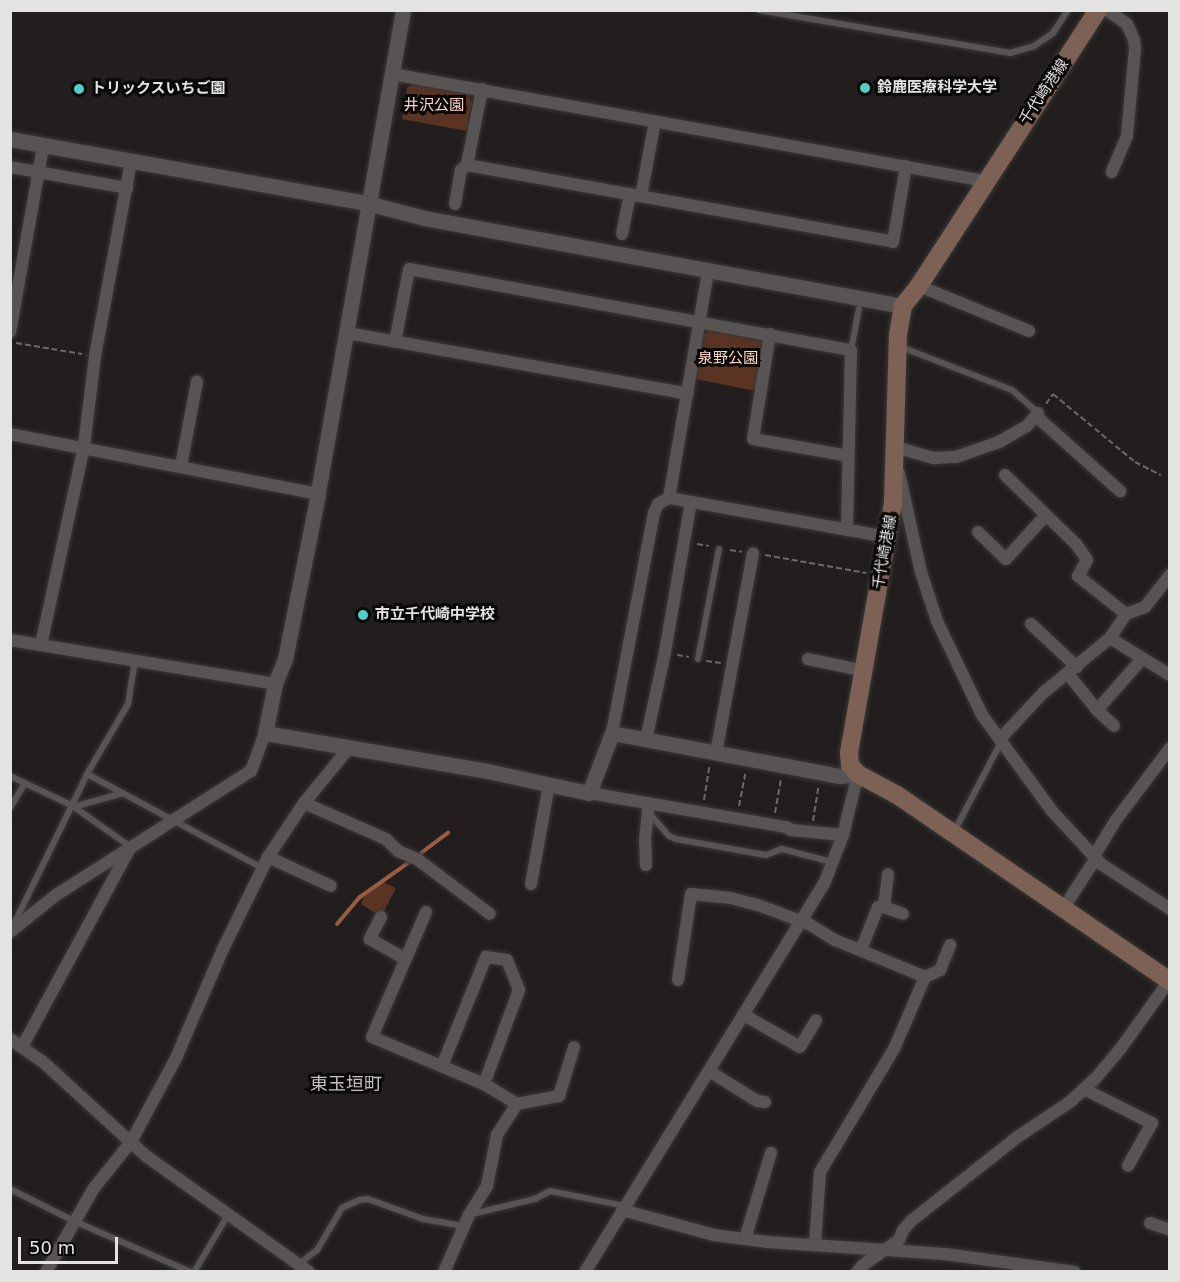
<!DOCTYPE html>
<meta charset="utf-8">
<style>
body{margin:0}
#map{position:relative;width:1180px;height:1282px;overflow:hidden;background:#211e1d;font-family:"DejaVu Sans","Noto Sans JP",sans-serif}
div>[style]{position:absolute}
.green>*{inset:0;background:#5b3322}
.stream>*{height:4px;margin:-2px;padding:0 2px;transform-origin:2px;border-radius:2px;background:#985c43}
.path>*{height:2px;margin-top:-1px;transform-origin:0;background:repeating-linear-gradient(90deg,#6b6867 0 6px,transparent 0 9px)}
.roads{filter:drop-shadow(0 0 2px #3b3837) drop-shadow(0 0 2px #3b3837)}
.service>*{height:6px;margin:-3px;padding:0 3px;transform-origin:3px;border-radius:3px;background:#585453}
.minor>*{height:12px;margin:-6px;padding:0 6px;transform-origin:6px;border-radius:6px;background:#585453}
.tertiary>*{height:15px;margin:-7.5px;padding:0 7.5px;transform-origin:7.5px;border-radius:7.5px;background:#585453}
.secondary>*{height:18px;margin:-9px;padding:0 9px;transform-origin:9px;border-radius:9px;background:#7e6155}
.dots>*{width:16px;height:16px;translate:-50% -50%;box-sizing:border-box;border:3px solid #0a0908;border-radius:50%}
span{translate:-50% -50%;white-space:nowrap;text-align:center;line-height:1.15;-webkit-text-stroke:6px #0a0908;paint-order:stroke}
.poi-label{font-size:15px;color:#e5e3e2;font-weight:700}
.left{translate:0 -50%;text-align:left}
.street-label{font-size:15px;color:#e5e3e2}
.park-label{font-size:15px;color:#fed8c9}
.quarter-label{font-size:18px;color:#c5c0bf}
.frame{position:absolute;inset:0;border:12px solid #e5e3e2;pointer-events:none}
.scale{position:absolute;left:18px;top:1237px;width:100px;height:27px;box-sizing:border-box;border:3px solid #e5e3e2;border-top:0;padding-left:8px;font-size:18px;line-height:21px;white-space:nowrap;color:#e5e3e2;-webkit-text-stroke:4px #0a0908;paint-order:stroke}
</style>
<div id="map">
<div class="green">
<i style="clip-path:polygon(413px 84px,467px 94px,472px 102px,467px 131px,402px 119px,407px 88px)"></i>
<i style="clip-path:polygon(711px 329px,759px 337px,763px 343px,756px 391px,695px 379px,703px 335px)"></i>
<i style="clip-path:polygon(383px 882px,396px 888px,381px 917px,361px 904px,364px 897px)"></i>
</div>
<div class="stream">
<i style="left:421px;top:853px;width:34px;rotate:-37deg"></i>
<i style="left:337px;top:924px;width:35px;rotate:-50deg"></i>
<i style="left:360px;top:897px;width:59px;rotate:-35.3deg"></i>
</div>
<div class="path">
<i style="left:16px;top:343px;width:67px;rotate:9.5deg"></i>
<i style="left:1046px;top:404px;width:12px;rotate:-55deg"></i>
<i style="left:1053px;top:394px;width:107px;rotate:39.7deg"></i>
<i style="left:1135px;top:462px;width:29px;rotate:27deg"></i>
<i style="left:697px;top:544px;width:12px;rotate:9deg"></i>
<i style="left:730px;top:550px;width:12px;rotate:9deg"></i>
<i style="left:765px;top:555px;width:103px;rotate:10.1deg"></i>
<i style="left:677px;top:655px;width:12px;rotate:9deg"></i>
<i style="left:706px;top:661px;width:15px;rotate:8deg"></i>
<i style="left:704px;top:800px;width:36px;rotate:-81deg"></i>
<i style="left:739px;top:806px;width:33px;rotate:-79deg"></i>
<i style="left:775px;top:813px;width:34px;rotate:-80deg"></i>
<i style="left:813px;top:821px;width:36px;rotate:-81deg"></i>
</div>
<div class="roads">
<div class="service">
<i style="left:759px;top:10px;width:255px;rotate:9.7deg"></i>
<i style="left:1010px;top:53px;width:25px;rotate:-16deg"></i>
<i style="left:1034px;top:46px;width:23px;rotate:-34deg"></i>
<i style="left:1053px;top:33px;width:27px;rotate:-57deg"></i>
<i style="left:901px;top:347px;width:119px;rotate:21.2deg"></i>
<i style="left:1012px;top:390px;width:35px;rotate:41deg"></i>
<i style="left:851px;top:350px;width:42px;rotate:-79deg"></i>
<i style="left:698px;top:659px;width:112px;rotate:-79.2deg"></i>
<i style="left:87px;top:774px;width:199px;rotate:28.2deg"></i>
<i style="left:10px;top:776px;width:68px;rotate:25.4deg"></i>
<i style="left:71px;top:805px;width:73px;rotate:35deg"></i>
<i style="left:73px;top:807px;width:52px;rotate:-15.6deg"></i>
<i style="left:10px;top:808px;width:29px;rotate:-59deg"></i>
<i style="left:649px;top:813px;width:30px;rotate:49deg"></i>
<i style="left:669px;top:836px;width:8px;rotate:23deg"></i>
<i style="left:676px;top:839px;width:91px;rotate:10.1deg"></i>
<i style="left:766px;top:855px;width:17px;rotate:-21deg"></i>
<i style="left:782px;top:849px;width:52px;rotate:14.6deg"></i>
<i style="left:955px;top:830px;width:99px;rotate:-62.4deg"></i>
<i style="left:13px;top:926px;width:169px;rotate:-64deg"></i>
<i style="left:87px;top:774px;width:81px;rotate:-59.6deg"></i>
<i style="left:128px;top:704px;width:44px;rotate:-80.8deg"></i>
<i style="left:10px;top:1189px;width:72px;rotate:26.6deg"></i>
<i style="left:74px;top:1221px;width:128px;rotate:23.6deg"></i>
<i style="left:472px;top:1214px;width:65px;rotate:-13.4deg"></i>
<i style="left:535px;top:1199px;width:17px;rotate:-28deg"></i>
<i style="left:550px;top:1191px;width:76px;rotate:11.3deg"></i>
<i style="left:299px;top:1264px;width:23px;rotate:-38deg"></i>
<i style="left:317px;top:1250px;width:49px;rotate:-59.2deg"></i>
<i style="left:342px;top:1208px;width:19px;rotate:-25deg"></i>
<i style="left:359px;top:1200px;width:9px;rotate:-6deg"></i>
<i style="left:368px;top:1199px;width:59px;rotate:20deg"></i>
<i style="left:423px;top:1219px;width:41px;rotate:9.9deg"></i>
<i style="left:194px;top:1272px;width:66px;rotate:-59.2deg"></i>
</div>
<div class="minor">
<i style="left:1107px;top:10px;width:24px;rotate:35deg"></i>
<i style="left:1127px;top:24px;width:17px;rotate:66deg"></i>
<i style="left:1134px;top:40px;width:9px;rotate:84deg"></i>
<i style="left:1135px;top:49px;width:87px;rotate:95.3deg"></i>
<i style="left:1127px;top:136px;width:39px;rotate:113deg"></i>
<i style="left:392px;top:74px;width:603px;rotate:10.23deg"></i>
<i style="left:482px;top:89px;width:77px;rotate:101.2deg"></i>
<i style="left:467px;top:165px;width:433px;rotate:10.2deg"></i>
<i style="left:893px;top:242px;width:77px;rotate:-80.3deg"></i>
<i style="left:10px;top:167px;width:119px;rotate:10.2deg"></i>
<i style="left:641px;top:196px;width:76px;rotate:-79.4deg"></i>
<i style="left:455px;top:204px;width:35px;rotate:-80deg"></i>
<i style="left:461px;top:170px;width:8px;rotate:-40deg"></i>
<i style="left:622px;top:234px;width:41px;rotate:-78.7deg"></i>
<i style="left:708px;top:272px;width:229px;rotate:99.8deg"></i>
<i style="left:669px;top:498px;width:222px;rotate:10.1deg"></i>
<i style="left:919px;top:286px;width:119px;rotate:22.2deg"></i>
<i style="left:10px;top:332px;width:189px;rotate:-79.9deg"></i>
<i style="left:347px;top:333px;width:346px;rotate:10.1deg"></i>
<i style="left:770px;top:334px;width:106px;rotate:99.2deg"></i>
<i style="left:753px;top:439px;width:97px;rotate:10deg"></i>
<i style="left:395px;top:342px;width:74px;rotate:-79.1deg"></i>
<i style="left:409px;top:269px;width:449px;rotate:10.4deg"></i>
<i style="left:851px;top:350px;width:180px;rotate:91.3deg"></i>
<i style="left:1036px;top:416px;width:113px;rotate:41.8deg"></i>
<i style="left:10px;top:434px;width:314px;rotate:11deg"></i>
<i style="left:895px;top:447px;width:41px;rotate:15.8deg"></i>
<i style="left:934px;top:458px;width:22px;rotate:-3deg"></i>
<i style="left:956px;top:457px;width:46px;rotate:-19.2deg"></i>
<i style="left:999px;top:442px;width:32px;rotate:-30deg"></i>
<i style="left:1027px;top:426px;width:17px;rotate:-50deg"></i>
<i style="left:181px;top:466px;width:86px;rotate:-79.3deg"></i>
<i style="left:899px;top:473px;width:101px;rotate:77.5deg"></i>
<i style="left:921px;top:572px;width:52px;rotate:71.9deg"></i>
<i style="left:937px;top:621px;width:104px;rotate:64.4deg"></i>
<i style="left:982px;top:715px;width:119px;rotate:53.9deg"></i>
<i style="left:1052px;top:811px;width:72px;rotate:47.2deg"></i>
<i style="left:1101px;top:864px;width:82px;rotate:33.1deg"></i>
<i style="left:1005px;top:475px;width:99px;rotate:44.2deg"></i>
<i style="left:1076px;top:544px;width:19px;rotate:55deg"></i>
<i style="left:1087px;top:560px;width:18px;rotate:119deg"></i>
<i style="left:1078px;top:576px;width:61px;rotate:38.4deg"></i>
<i style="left:978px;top:532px;width:39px;rotate:44deg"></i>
<i style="left:1006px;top:559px;width:59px;rotate:-47.7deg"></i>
<i style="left:1031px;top:624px;width:63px;rotate:43.1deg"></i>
<i style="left:1110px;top:638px;width:70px;rotate:31.7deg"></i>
<i style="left:10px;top:640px;width:269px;rotate:9.4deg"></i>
<i style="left:41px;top:645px;width:204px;rotate:-77.8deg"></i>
<i style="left:84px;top:446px;width:91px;rotate:-83deg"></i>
<i style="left:95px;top:356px;width:197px;rotate:-79.5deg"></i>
<i style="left:808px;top:659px;width:58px;rotate:11.9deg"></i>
<i style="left:1068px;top:674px;width:46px;rotate:51.1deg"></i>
<i style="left:1097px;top:710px;width:67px;rotate:-48.7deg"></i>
<i style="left:1097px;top:710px;width:23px;rotate:43deg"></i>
<i style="left:612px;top:733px;width:224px;rotate:-79.2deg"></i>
<i style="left:654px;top:513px;width:10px;rotate:-66deg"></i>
<i style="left:658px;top:504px;width:13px;rotate:-29deg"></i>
<i style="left:1000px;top:739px;width:63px;rotate:-46.9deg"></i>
<i style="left:1043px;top:693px;width:87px;rotate:-39.4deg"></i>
<i style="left:1110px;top:638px;width:29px;rotate:-56deg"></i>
<i style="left:1126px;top:614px;width:20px;rotate:-20deg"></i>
<i style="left:1145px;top:607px;width:41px;rotate:-52deg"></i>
<i style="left:646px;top:740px;width:90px;rotate:-77.8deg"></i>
<i style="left:665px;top:652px;width:152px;rotate:-80.2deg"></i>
<i style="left:716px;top:753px;width:203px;rotate:-79.5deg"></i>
<i style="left:589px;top:793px;width:200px;rotate:9.8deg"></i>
<i style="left:786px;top:827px;width:6px;rotate:31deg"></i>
<i style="left:791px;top:830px;width:52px;rotate:5.5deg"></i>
<i style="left:304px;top:803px;width:90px;rotate:23.7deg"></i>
<i style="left:386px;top:839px;width:17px;rotate:45deg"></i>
<i style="left:398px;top:851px;width:21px;rotate:23deg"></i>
<i style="left:417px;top:859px;width:91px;rotate:37deg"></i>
<i style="left:1094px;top:856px;width:42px;rotate:-58.6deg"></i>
<i style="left:1116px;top:820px;width:90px;rotate:-53.1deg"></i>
<i style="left:268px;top:857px;width:69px;rotate:24.7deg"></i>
<i style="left:646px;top:865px;width:25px;rotate:-92deg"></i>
<i style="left:645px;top:840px;width:37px;rotate:-84deg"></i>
<i style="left:531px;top:884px;width:101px;rotate:-79.7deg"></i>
<i style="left:884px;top:907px;width:20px;rotate:20deg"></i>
<i style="left:1063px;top:909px;width:61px;rotate:-57.1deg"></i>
<i style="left:426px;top:912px;width:136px;rotate:113.4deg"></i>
<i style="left:372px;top:1037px;width:121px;rotate:22.8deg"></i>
<i style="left:484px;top:1084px;width:39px;rotate:31deg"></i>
<i style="left:517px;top:1104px;width:37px;rotate:123deg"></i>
<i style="left:497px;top:1135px;width:52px;rotate:101.1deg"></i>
<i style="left:487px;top:1186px;width:34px;rotate:122deg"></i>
<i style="left:469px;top:1215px;width:62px;rotate:113.7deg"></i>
<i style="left:381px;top:917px;width:25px;rotate:117deg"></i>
<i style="left:370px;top:939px;width:40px;rotate:29.7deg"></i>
<i style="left:10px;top:932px;width:59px;rotate:-38.8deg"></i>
<i style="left:56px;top:895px;width:231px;rotate:-32.5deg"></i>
<i style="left:251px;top:771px;width:40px;rotate:-69.8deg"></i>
<i style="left:861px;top:950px;width:46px;rotate:-68.4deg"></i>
<i style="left:878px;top:907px;width:6px"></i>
<i style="left:884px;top:907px;width:33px;rotate:-83deg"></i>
<i style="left:678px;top:980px;width:87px;rotate:-81.4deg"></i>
<i style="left:691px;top:894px;width:40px;rotate:5.7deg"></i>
<i style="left:731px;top:898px;width:28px;rotate:15deg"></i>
<i style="left:758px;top:905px;width:54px;rotate:20.4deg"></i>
<i style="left:809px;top:924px;width:31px;rotate:32deg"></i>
<i style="left:835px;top:940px;width:97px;rotate:22.3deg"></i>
<i style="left:744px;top:1015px;width:64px;rotate:29.7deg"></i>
<i style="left:800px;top:1047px;width:31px;rotate:-59deg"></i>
<i style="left:10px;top:1039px;width:39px;rotate:35deg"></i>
<i style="left:42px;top:1061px;width:141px;rotate:42.4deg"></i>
<i style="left:146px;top:1156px;width:200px;rotate:35.4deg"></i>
<i style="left:22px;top:1047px;width:226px;rotate:-61.5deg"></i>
<i style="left:442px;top:1066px;width:118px;rotate:-68deg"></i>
<i style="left:486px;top:957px;width:21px;rotate:8deg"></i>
<i style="left:507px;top:960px;width:32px;rotate:68deg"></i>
<i style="left:519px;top:990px;width:100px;rotate:110.4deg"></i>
<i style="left:709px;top:1071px;width:57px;rotate:32deg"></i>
<i style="left:757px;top:1101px;width:8px;rotate:7deg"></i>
<i style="left:1084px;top:1089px;width:76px;rotate:26.6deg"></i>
<i style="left:1152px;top:1123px;width:49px;rotate:119.2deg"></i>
<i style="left:517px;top:1104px;width:43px;rotate:-10.8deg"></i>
<i style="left:559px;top:1096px;width:51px;rotate:-73deg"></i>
<i style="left:622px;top:1210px;width:95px;rotate:15.2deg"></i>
<i style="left:714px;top:1235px;width:53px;rotate:7.5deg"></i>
<i style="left:767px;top:1242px;width:178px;rotate:3.9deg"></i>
<i style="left:945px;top:1254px;width:131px;rotate:7.9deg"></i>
<i style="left:1150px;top:1223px;width:21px;rotate:19deg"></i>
<i style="left:745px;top:1239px;width:90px;rotate:-73.2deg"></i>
<i style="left:815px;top:1245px;width:73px;rotate:-86.1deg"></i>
<i style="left:820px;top:1172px;width:144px;rotate:-59deg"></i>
<i style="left:894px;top:1049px;width:78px;rotate:-66.7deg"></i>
<i style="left:925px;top:977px;width:17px;rotate:-25deg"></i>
<i style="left:940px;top:970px;width:27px;rotate:-68deg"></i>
<i style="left:46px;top:1272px;width:97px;rotate:-60.3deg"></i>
<i style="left:94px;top:1188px;width:59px;rotate:-51.2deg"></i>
<i style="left:131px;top:1142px;width:95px;rotate:-61.8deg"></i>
<i style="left:176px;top:1058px;width:119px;rotate:-66.7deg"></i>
<i style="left:223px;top:949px;width:102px;rotate:-63.9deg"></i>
<i style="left:268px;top:857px;width:65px;rotate:-56.3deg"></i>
<i style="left:304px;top:803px;width:71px;rotate:-50.7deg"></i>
<i style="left:585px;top:1272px;width:456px;rotate:-58.4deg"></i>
<i style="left:824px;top:884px;width:53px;rotate:-68.8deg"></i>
<i style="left:843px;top:835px;width:63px;rotate:-76.2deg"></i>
<i style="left:857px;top:1272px;width:9px;rotate:-49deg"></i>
<i style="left:863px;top:1265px;width:44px;rotate:-34.8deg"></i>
<i style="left:899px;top:1240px;width:11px;rotate:-68deg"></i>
<i style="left:903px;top:1230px;width:12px;rotate:-48deg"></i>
<i style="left:911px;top:1221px;width:134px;rotate:-38.3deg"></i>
<i style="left:1016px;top:1138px;width:66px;rotate:-33.9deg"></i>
<i style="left:1071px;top:1101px;width:33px;rotate:-43deg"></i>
<i style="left:1095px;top:1079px;width:40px;rotate:-50deg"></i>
<i style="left:1121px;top:1048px;width:82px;rotate:-54.4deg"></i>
</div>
<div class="tertiary">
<i style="left:403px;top:10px;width:491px;rotate:100deg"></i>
<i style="left:318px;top:494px;width:168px;rotate:101.3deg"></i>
<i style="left:285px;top:659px;width:27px;rotate:112deg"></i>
<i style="left:275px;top:684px;width:50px;rotate:101.5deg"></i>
<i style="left:265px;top:733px;width:225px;rotate:9.7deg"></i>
<i style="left:487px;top:771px;width:104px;rotate:12.2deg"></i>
<i style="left:589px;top:793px;width:64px;rotate:-69deg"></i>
<i style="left:612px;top:733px;width:232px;rotate:10.7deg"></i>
<i style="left:840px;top:776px;width:18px;rotate:-6deg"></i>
<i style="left:10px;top:139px;width:367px;rotate:10.2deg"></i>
<i style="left:371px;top:204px;width:55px;rotate:14.8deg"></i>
<i style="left:424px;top:218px;width:487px;rotate:10.4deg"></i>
</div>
<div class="secondary">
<i style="left:1098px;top:10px;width:329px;rotate:123deg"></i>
<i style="left:919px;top:286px;width:26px;rotate:129deg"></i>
<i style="left:903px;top:306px;width:28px;rotate:100deg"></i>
<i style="left:898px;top:334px;width:169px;rotate:91.7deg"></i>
<i style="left:893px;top:503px;width:254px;rotate:100deg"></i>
<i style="left:849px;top:753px;width:12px;rotate:85deg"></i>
<i style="left:850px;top:765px;width:12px;rotate:48deg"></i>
<i style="left:858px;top:774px;width:44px;rotate:28.3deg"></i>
<i style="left:897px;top:795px;width:330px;rotate:34.3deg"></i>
</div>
</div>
<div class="dots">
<i style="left:865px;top:88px;background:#53cdca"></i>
<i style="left:79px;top:89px;background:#53cdca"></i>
<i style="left:363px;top:615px;background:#53cdca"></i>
</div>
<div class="poi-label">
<span class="left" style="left:877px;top:88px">鈴鹿医療科学大学</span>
<span class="left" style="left:91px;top:89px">トリックスいちご園</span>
<span class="left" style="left:375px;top:615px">市立千代崎中学校</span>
</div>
<div class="street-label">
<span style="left:1044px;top:92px;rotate:-56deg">千代崎港線</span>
<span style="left:885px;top:552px;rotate:-80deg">千代崎港線</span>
</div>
<div class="park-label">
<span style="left:434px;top:106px">井沢公園</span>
<span style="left:728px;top:359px">泉野公園</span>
</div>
<div class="quarter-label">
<span style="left:346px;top:1084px">東玉垣町</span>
</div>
<div class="frame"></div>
<div class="scale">50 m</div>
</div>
